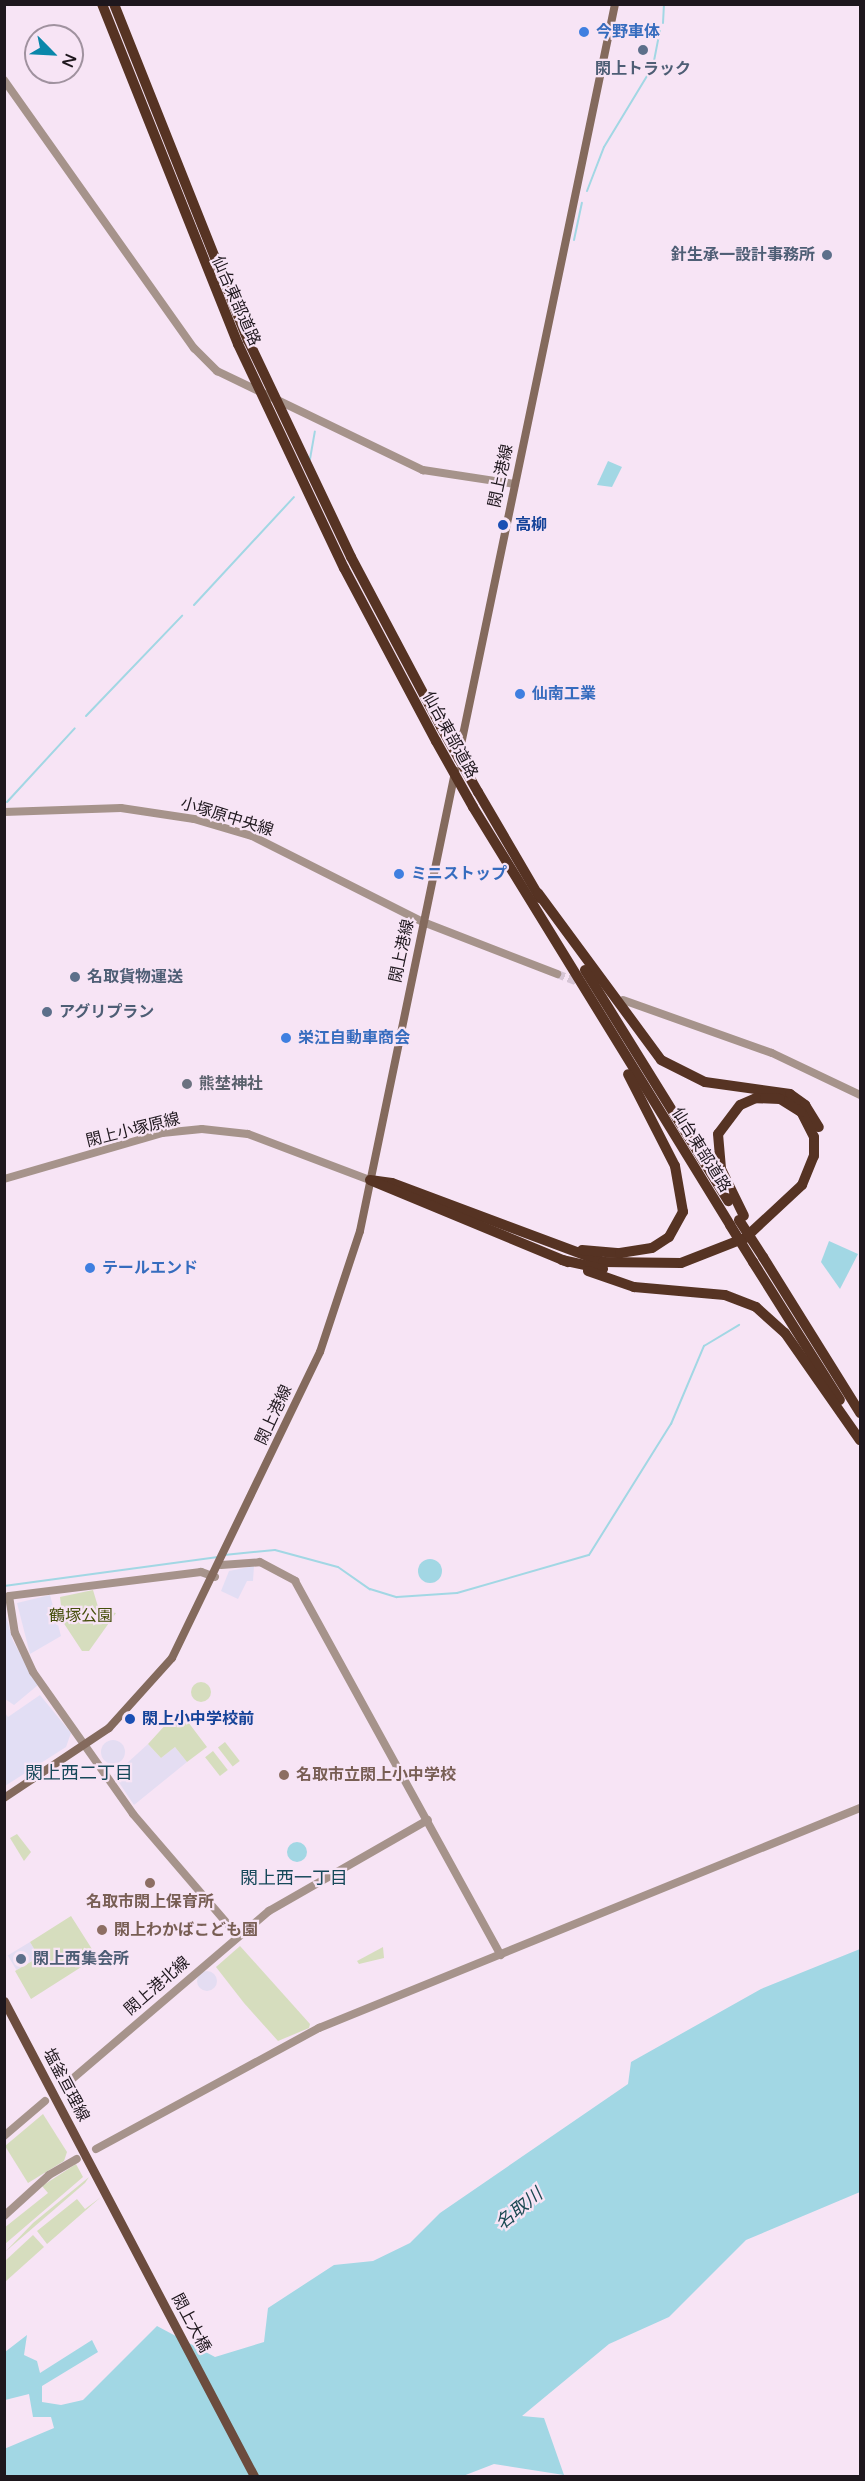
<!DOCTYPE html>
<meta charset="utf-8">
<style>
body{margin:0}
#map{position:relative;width:865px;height:2481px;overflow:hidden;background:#f7e4f5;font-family:"Varela Round","Noto Sans JP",sans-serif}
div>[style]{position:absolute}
.commercial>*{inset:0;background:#e4ddf2;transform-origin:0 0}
.round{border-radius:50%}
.industrial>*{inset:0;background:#e2def4}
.green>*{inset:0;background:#d6ddbe;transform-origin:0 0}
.water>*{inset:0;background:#a2d7e4}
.stream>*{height:2px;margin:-1px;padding:0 1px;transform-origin:1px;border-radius:1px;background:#a2d7e4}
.tertiary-tunnel>*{height:8px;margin-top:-4px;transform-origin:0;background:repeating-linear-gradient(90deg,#d6c5d5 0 8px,transparent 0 12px)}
.tertiary>*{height:8px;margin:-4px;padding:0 4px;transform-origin:4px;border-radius:4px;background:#a6938b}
.secondary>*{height:8px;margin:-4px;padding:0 4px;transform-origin:4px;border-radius:4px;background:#846a5d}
.primary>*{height:9px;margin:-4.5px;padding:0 4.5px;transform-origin:4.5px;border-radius:4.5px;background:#6c4c3e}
.motorway>*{height:10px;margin:-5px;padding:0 5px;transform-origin:5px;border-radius:5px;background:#563323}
.motorway-bridge>*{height:10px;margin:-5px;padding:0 5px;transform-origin:5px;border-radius:5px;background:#563323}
.dots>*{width:16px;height:16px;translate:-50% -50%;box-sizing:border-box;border:3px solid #f7e4f5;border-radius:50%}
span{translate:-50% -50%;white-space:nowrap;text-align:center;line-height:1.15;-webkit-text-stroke:4.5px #f7e4f5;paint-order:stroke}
.shop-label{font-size:16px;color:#366cbe;font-weight:700}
.left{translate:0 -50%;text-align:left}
.service-label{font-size:16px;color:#4e5e75;font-weight:700}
.right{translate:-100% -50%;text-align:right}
.street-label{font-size:16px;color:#1e171d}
.transit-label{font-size:16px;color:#164399;font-weight:700}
.worship-label{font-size:16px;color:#5b616d;font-weight:700}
.park-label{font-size:16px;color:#464f0c}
.education-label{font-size:16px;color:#785e54;font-weight:700}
.neighbourhood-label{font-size:18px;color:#16485a}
.water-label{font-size:18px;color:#1a4852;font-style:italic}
.frame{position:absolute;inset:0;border:6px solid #1e171d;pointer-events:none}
.north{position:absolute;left:24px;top:24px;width:60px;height:60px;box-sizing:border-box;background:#f7e4f5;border:2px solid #a0929f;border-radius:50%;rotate:114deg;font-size:16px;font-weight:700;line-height:24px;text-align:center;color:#1e171d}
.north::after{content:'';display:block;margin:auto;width:21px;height:27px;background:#0a87aa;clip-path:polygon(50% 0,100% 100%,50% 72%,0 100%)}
</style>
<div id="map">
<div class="commercial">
<i class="round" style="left:101px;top:1740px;width:24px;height:24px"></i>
<i style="clip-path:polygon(148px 1744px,161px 1758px,175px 1747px,187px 1762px,134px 1805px,114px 1775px)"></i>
<i style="left:30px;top:1942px;width:17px;height:26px;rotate:59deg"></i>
<i class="round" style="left:197px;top:1971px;width:20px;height:20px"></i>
</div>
<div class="industrial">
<i style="clip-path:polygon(254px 1566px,253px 1581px,247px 1581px,238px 1599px,221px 1591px,229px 1571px)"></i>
<i style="clip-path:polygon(50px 1595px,61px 1636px,30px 1654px,17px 1603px)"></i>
<i style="clip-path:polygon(4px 1609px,13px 1641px,38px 1685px,14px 1705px,5px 1699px)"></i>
<i style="clip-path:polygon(40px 1695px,71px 1733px,66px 1747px,5px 1786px,5px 1713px,8px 1717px)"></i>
</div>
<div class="green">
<i style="clip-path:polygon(93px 1590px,99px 1610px,116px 1613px,89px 1651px,82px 1651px,63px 1622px,60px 1597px)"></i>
<i class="round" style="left:191px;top:1682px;width:20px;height:20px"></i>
<i style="clip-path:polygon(179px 1710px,207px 1747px,187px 1762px,175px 1747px,161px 1758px,148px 1744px)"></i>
<i style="left:225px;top:1742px;width:24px;height:9px;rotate:52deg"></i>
<i style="left:213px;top:1751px;width:24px;height:10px;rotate:52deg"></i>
<i style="clip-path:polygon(17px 1834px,31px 1852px,24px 1861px,10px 1838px)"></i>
<i style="clip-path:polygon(71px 1916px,97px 1957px,31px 1999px,15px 1971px,39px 1957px,30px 1942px)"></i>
<i style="clip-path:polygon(240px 1946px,310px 2024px,309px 2028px,278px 2041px,244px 2003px,216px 1967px)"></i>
<i style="clip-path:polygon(383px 1947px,384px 1958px,359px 1964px,357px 1961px)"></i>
<i style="clip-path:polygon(43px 2114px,67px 2152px,64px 2161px,28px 2183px,5px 2146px)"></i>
<i style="clip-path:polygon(76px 2164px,83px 2177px,5px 2244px,4px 2228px,48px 2193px,42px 2186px)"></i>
<i style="clip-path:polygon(89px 2177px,85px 2183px,5px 2252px,33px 2223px)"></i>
<i style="clip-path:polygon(101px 2197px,47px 2244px,37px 2231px,77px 2199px,85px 2209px)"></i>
<i style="clip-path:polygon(33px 2235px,44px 2247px,5px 2282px,5px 2261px)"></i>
</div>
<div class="water">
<i style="clip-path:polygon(608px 461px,622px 467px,612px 487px,597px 485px)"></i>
<i style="clip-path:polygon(829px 1241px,858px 1254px,840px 1289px,821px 1262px)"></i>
<i class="round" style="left:418px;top:1559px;width:24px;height:24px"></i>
<i class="round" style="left:287px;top:1842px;width:20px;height:20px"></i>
<i style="clip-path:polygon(860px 1949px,860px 2192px,746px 2240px,669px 2317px,609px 2344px,522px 2416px,544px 2418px,564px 2475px,494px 2464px,463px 2476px,5px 2476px,4px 2449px,54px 2428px,51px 2417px,33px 2417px,29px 2394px,5px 2400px,5px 2352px,27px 2335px,24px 2355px,37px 2361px,40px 2373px,92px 2340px,98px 2352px,42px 2386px,42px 2402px,61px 2405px,83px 2400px,157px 2326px,215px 2357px,264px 2342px,268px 2308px,334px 2265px,373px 2261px,410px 2243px,440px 2213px,628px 2084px,631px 2062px,761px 1989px)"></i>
</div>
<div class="stream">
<i style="left:663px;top:23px;width:19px;rotate:-87deg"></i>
<i style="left:587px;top:191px;width:47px;rotate:-68.9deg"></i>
<i style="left:604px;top:147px;width:95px;rotate:-58.8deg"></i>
<i style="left:653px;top:66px;width:37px;rotate:-79deg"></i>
<i style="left:574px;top:240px;width:38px;rotate:-78deg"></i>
<i style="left:310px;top:459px;width:28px;rotate:-80deg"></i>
<i style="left:194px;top:605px;width:147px;rotate:-47.2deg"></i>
<i style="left:86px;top:716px;width:139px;rotate:-46.2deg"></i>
<i style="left:7px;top:802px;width:100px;rotate:-47.4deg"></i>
<i style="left:224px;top:1555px;width:51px;rotate:-5.6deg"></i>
<i style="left:275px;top:1550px;width:65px;rotate:15.1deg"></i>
<i style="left:338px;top:1567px;width:39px;rotate:35deg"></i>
<i style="left:370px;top:1589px;width:28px;rotate:17deg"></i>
<i style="left:397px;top:1597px;width:60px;rotate:-3.8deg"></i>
<i style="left:457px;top:1593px;width:137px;rotate:-16.1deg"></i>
<i style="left:589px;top:1555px;width:155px;rotate:-58deg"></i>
<i style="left:671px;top:1424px;width:85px;rotate:-67.1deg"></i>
<i style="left:704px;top:1346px;width:41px;rotate:-31deg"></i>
<i style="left:4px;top:1586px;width:216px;rotate:-7.7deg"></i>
</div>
<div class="tertiary-tunnel">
<i style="left:557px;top:974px;width:26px;rotate:21deg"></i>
</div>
<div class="tertiary">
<i style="left:4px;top:80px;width:329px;rotate:54.7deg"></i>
<i style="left:194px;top:348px;width:33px;rotate:45deg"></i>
<i style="left:217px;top:371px;width:229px;rotate:25.7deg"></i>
<i style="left:423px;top:470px;width:93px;rotate:8.7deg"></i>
<i style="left:4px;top:812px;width:117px;rotate:-2deg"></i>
<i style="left:121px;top:808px;width:74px;rotate:8.6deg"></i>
<i style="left:194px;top:819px;width:60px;rotate:16.3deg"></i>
<i style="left:252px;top:836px;width:191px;rotate:26.7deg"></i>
<i style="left:423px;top:922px;width:144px;rotate:21.2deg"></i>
<i style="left:623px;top:1000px;width:158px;rotate:19.6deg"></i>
<i style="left:772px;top:1053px;width:98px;rotate:25.5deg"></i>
<i style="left:4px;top:1179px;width:165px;rotate:-16.2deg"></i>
<i style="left:162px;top:1133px;width:40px;rotate:-5.7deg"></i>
<i style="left:202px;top:1129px;width:46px;rotate:6.2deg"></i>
<i style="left:248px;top:1134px;width:130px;rotate:20.7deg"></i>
<i style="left:221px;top:1565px;width:39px;rotate:-4deg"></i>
<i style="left:260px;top:1562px;width:40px;rotate:28deg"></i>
<i style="left:295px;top:1581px;width:427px;rotate:61.2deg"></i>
<i style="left:215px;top:1577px;width:15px;rotate:-160deg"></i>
<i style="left:201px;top:1572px;width:193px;rotate:172.9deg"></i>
<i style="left:9px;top:1596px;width:37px;rotate:81deg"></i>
<i style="left:15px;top:1633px;width:43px;rotate:65.2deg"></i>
<i style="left:33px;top:1672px;width:174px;rotate:54.8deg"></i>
<i style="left:133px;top:1814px;width:160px;rotate:49.3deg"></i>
<i style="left:64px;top:2086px;width:270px;rotate:-40.5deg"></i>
<i style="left:269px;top:1911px;width:183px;rotate:-29.8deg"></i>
<i style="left:4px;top:2136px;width:54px;rotate:-40.5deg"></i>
<i style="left:96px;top:2149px;width:254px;rotate:-28.5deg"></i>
<i style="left:319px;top:2028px;width:584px;rotate:-22.13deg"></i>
<i style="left:4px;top:2216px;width:61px;rotate:-42.3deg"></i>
<i style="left:49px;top:2175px;width:32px;rotate:-30deg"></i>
</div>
<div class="secondary">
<i style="left:458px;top:759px;width:771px;rotate:-78.25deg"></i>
<i style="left:4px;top:1798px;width:126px;rotate:-33.7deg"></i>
<i style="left:109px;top:1728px;width:94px;rotate:-48deg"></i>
<i style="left:172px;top:1658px;width:340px;rotate:-64.2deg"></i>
<i style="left:320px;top:1352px;width:127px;rotate:-71.7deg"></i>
<i style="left:360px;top:1231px;width:470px;rotate:-78.3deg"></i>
</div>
<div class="primary">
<i style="left:4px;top:2001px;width:537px;rotate:62.24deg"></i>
</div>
<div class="motorway">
<i style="left:102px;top:4px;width:366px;rotate:68.2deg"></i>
<i style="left:114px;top:4px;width:362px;rotate:68.3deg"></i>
<i style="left:351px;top:557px;width:192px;rotate:62.1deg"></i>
<i style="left:344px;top:568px;width:196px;rotate:62deg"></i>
<i style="left:478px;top:792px;width:123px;rotate:59.7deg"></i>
<i style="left:473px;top:807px;width:491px;rotate:58.4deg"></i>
<i style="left:538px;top:893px;width:207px;rotate:53.6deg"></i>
<i style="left:661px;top:1060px;width:49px;rotate:26.6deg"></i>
<i style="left:705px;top:1082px;width:86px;rotate:8deg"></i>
<i style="left:790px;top:1094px;width:19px;rotate:36deg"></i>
<i style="left:805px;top:1105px;width:26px;rotate:58deg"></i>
<i style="left:585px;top:970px;width:272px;rotate:58.2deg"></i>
<i style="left:370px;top:1180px;width:22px;rotate:8deg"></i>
<i style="left:392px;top:1183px;width:225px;rotate:20.5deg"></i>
<i style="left:603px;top:1262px;width:78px;rotate:0.7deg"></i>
<i style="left:681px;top:1263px;width:69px;rotate:-21.3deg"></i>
<i style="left:745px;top:1238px;width:78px;rotate:-42.9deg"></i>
<i style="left:802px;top:1185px;width:31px;rotate:-68deg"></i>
<i style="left:814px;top:1156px;width:19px;rotate:-90deg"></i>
<i style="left:814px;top:1137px;width:28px;rotate:-117deg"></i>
<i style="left:801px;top:1112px;width:25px;rotate:-148deg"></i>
<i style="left:780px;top:1099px;width:24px;rotate:-178deg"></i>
<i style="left:756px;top:1098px;width:17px;rotate:156deg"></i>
<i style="left:740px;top:1105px;width:36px;rotate:127deg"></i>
<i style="left:718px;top:1134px;width:35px;rotate:85deg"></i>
<i style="left:721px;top:1169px;width:52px;rotate:63.9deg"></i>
<i style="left:372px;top:1181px;width:212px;rotate:22.5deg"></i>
<i style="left:582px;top:1250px;width:38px;rotate:5deg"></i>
<i style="left:620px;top:1253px;width:32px;rotate:-9deg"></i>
<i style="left:652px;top:1248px;width:20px;rotate:-33deg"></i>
<i style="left:669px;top:1237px;width:29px;rotate:-61deg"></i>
<i style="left:683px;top:1212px;width:47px;rotate:-99.9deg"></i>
<i style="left:675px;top:1166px;width:103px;rotate:-117.1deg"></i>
<i style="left:763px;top:1257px;width:184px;rotate:58.1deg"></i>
<i style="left:562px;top:1260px;width:42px;rotate:12.4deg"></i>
<i style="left:753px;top:1262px;width:163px;rotate:57.8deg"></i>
<i style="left:588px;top:1271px;width:49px;rotate:19.2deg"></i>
<i style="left:634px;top:1287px;width:91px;rotate:5deg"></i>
<i style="left:725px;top:1295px;width:33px;rotate:21deg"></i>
<i style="left:756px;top:1307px;width:39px;rotate:42deg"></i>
<i style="left:785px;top:1333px;width:131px;rotate:55deg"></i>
</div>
<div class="motorway-bridge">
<i style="left:248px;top:340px;width:240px;rotate:64.6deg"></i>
<i style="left:238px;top:344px;width:248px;rotate:64.7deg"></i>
<i style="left:441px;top:727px;width:75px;rotate:60.4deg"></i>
<i style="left:436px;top:741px;width:76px;rotate:60.7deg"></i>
<i style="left:739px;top:1220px;width:44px;rotate:57deg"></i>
<i style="left:730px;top:1225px;width:44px;rotate:58.1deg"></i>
</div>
<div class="dots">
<i style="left:584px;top:32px;background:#3f7fe0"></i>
<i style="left:643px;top:50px;background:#5c6f8a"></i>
<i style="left:827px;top:255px;background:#5c6f8a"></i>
<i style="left:503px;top:525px;background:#1a4fb4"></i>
<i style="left:520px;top:694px;background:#3f7fe0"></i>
<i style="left:399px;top:874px;background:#3f7fe0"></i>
<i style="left:75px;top:977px;background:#5c6f8a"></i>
<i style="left:47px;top:1012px;background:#5c6f8a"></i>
<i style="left:286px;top:1038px;background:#3f7fe0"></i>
<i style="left:187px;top:1084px;background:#6b7280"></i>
<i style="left:90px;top:1268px;background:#3f7fe0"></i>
<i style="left:130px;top:1719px;background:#1a4fb4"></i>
<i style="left:284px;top:1775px;background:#8d6e63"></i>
<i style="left:150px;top:1883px;background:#8d6e63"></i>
<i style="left:102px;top:1930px;background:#8d6e63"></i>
<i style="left:21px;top:1959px;background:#5c6f8a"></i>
</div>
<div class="shop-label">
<span class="left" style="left:596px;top:32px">今野車体</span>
<span class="left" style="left:532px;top:694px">仙南工業</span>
<span class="left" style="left:411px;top:874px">ミニストップ</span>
<span class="left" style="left:298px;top:1038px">栄江自動車商会</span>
<span class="left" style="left:102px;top:1268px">テールエンド</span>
</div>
<div class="service-label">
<span style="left:643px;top:69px">閖上トラック</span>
<span class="right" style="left:815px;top:255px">針生承一設計事務所</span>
<span class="left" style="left:87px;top:977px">名取貨物運送</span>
<span class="left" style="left:59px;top:1012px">アグリプラン</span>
<span class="left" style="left:33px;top:1959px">閖上西集会所</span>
</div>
<div class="street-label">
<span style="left:236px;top:301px;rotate:66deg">仙台東部道路</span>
<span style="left:501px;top:476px;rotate:-78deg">閖上港線</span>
<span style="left:450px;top:735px;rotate:61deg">仙台東部道路</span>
<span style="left:227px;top:817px;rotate:17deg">小塚原中央線</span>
<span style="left:402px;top:951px;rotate:-78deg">閖上港線</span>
<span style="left:133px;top:1130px;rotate:-14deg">閖上小塚原線</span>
<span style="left:701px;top:1150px;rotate:58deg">仙台東部道路</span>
<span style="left:274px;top:1415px;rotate:-65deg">閖上港線</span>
<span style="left:157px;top:1986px;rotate:-41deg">閖上港北線</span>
<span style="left:66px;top:2085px;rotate:62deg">塩釜亘理線</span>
<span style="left:191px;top:2323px;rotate:62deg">閖上大橋</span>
</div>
<div class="transit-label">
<span class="left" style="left:515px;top:525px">高柳</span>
<span class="left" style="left:142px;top:1719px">閖上小中学校前</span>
</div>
<div class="worship-label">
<span class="left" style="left:199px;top:1084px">熊埜神社</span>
</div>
<div class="park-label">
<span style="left:81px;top:1616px">鶴塚公園</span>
</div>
<div class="education-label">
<span class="left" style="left:296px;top:1775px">名取市立閖上小中学校</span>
<span style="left:150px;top:1902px">名取市閖上保育所</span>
<span class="left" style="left:114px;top:1930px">閖上わかばこども園</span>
</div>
<div class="neighbourhood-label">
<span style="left:79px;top:1773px">閖上西二丁目</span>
<span style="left:294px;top:1878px">閖上西一丁目</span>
</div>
<div class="water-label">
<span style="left:519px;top:2209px;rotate:-39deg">名取川</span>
</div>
<div class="frame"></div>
<div class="north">N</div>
</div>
